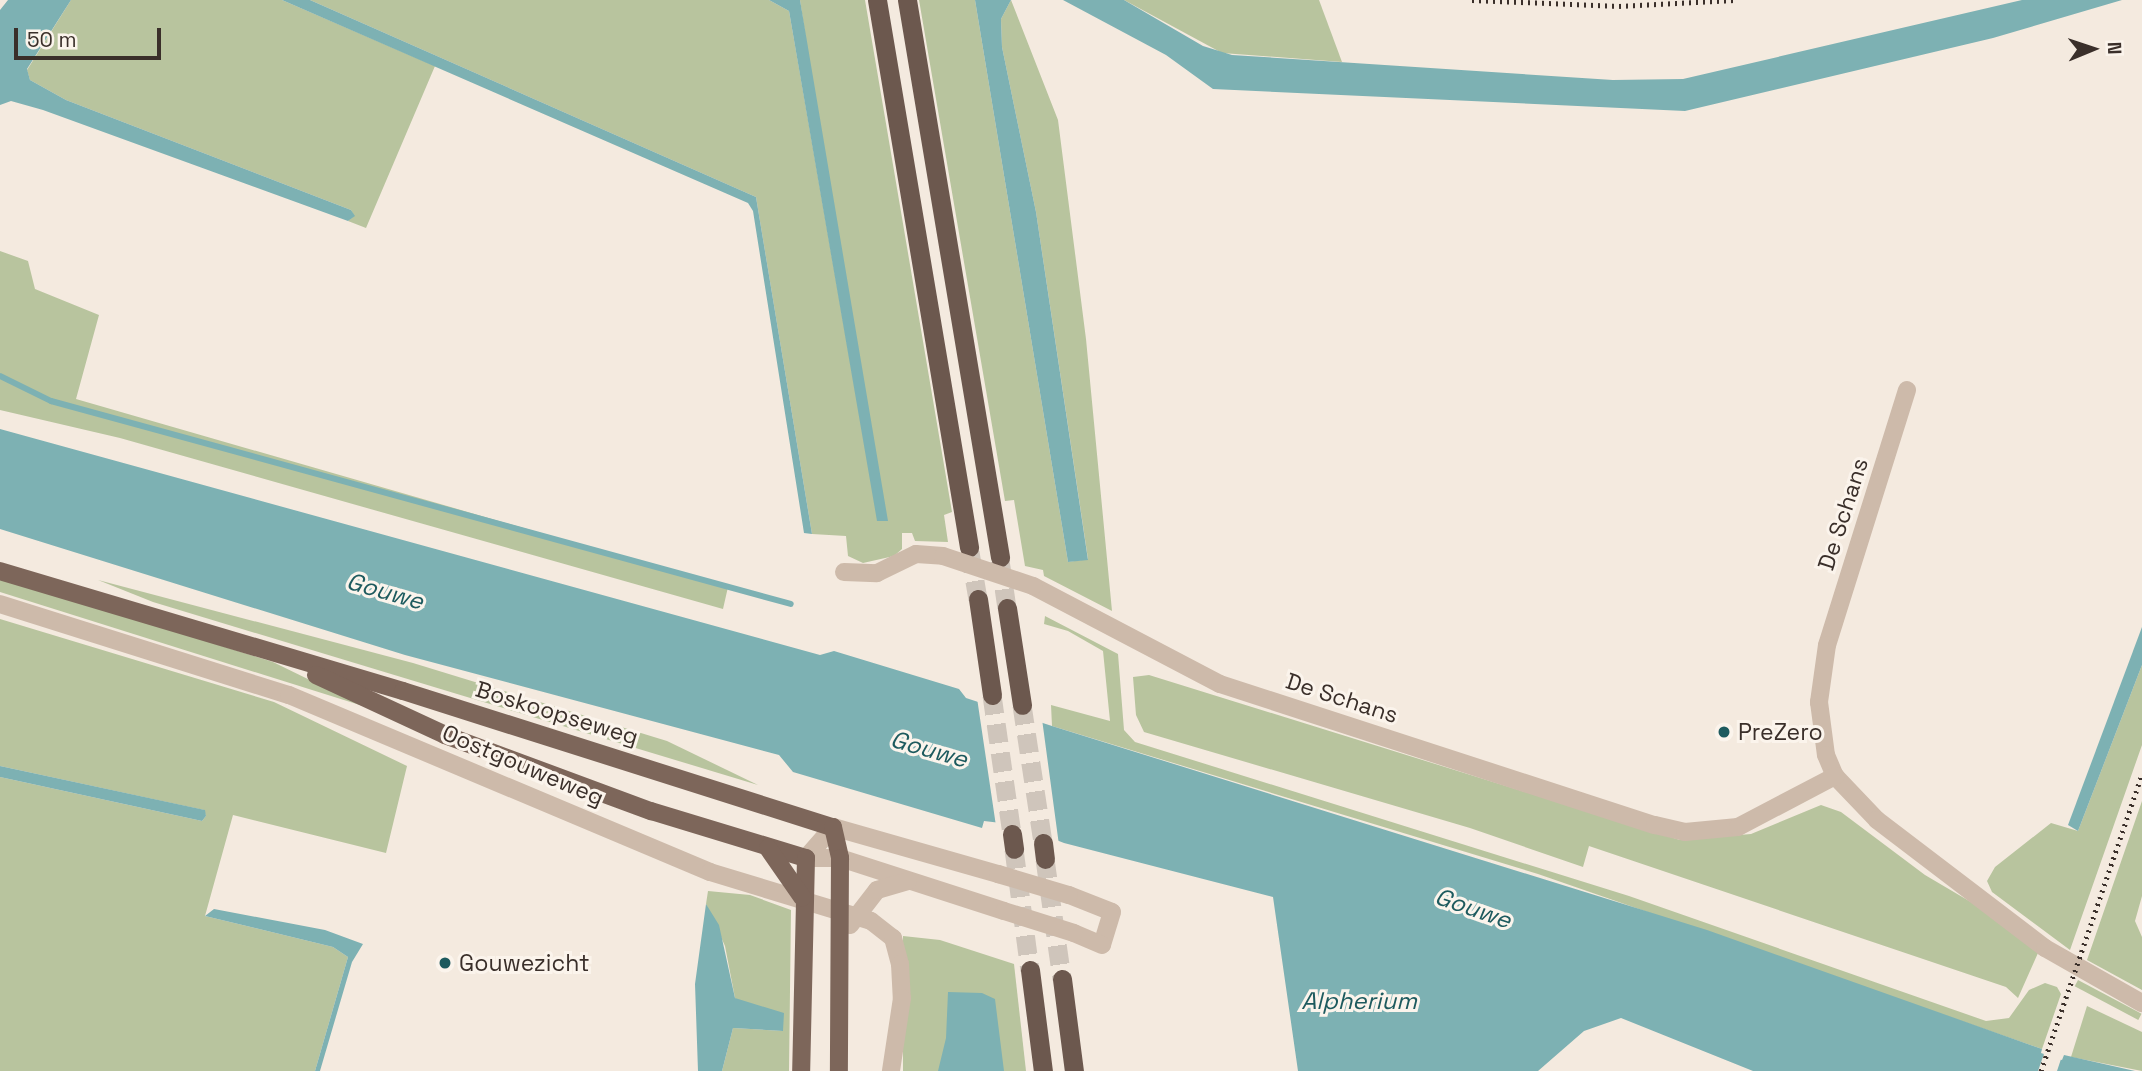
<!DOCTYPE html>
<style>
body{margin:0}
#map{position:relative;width:2142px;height:1071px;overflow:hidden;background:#f4eadf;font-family:"Space Grotesk",sans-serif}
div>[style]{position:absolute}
.green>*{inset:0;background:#b8c49e;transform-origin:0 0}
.water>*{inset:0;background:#7db1b3}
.pier>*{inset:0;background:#f4eadf}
.stream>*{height:6px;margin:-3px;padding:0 3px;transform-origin:3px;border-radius:3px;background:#7db1b3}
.trunk-tunnel>*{height:19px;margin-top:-9.5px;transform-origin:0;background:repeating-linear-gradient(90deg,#cfc5bb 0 19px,transparent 0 29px)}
.minor>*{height:18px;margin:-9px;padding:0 9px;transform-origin:9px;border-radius:9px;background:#cdbaaa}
.primary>*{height:18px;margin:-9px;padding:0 9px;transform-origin:9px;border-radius:9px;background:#7d665a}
.trunk>*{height:19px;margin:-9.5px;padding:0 9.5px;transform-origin:9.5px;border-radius:9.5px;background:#6c584e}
.rail>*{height:5px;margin-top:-2.5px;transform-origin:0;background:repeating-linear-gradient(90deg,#3a2f2a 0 2px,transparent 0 7px)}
.minor-bridge>*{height:18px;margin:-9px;padding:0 9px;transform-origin:9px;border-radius:9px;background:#cdbaaa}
.dots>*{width:19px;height:19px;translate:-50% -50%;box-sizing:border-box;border:4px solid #fbf4ec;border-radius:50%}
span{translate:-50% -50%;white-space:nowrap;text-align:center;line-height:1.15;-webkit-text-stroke:6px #fbf4ec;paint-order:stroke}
.street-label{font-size:23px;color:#3a2f2a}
.poi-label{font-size:23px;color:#3a2f2a}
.left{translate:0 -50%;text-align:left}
.water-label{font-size:24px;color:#1d5a5e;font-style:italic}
.north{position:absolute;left:2058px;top:14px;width:70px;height:70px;-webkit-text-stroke:5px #fbf4ec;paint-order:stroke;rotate:88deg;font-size:19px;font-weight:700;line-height:28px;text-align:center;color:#3a2f2a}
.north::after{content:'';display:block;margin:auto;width:24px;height:32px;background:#3a2f2a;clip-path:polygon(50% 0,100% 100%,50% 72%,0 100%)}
.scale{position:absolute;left:14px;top:28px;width:147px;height:32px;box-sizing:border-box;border:4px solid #3a2f2a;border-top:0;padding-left:9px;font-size:21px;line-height:24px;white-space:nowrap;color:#3a2f2a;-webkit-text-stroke:5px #fbf4ec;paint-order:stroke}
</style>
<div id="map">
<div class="green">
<i style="clip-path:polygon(71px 0,282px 0,435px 66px,366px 228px,348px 221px,354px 216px,351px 210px,66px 100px,30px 80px,27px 70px)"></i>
<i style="clip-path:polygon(310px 0,769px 0,789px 11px,878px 521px,800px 0,865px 0,952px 512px,944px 515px,948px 542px,915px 541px,912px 533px,902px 533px,902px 549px,894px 556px,863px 563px,848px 556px,846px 536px,812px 534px,756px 197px)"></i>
<i style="clip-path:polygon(919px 0,975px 0,1068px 562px,1088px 559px,1036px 212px,1002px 47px,1001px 19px,1011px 0,1058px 120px,1086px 339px,1112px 611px,1044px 576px,1043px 570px,1025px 566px,1014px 500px,1005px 501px)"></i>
<i style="clip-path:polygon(1124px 0,1319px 0,1342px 62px,1222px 53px)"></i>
<i style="clip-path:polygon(0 251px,28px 261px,35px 289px,99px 315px,76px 399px,728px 587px,723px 609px,120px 438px,0 410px)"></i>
<i style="clip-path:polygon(0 576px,273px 662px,363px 706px,0 592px)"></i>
<i style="clip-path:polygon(98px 580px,413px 663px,667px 741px,758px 785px,153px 602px)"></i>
<i style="clip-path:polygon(1045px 616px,1118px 654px,1124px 730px,1135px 742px,1629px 896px,1986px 1021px,2009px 1018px,2029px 990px,2045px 983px,2057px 987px,2061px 994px,2042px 1049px,1538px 874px,1052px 726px,1051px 705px,1110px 721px,1103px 651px,1068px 631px,1044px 624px)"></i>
<i style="clip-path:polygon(0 619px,274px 702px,407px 766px,386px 853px,233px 815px,205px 916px,333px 947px,348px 957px,315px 1071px,0 1071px,0 777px,202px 821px,206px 816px,204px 810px,0 766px)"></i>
<i style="clip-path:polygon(2142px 665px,2142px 745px,2070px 950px,1992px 892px,1987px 881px,1995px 867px,2051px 823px,2078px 831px)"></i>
<i style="clip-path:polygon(1149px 675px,1680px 840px,1751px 834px,1821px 805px,1841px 812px,1925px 875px,2042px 944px,2018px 998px,2006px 987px,1589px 846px,1583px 867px,1470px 828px,1144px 732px,1136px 715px,1133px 677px)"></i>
<i style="clip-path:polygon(2142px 801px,2142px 896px,2135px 921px,2142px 937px,2142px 990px,2087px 960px)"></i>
<i style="clip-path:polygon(708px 891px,750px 895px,791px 910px,789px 1071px,722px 1071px,733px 1028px,783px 1031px,735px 998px,725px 946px,706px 904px)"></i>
<i style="clip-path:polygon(903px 936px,940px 940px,1014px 964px,1026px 1071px,903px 1071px)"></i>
<i style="left:2078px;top:980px;width:72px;height:7px;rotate:28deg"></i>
<i style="clip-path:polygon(2087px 1006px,2142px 1032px,2142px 1071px,2071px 1057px)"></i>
</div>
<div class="water">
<i style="clip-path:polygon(8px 0,71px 0,27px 69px,30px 80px,66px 100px,351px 210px,355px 216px,348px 221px,43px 110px,11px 101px,0 105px,0 10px)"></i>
<i style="clip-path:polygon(282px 0,310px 0,756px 197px,812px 534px,804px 533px,753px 211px,748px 203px)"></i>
<i style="clip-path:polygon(769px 0,800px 0,888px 521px,877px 521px,789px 11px)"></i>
<i style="clip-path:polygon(975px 0,1011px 0,1001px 19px,1002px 47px,1036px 212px,1088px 560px,1068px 562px)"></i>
<i style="clip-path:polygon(1063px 0,1124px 0,1203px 46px,1232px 55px,1613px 80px,1683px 79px,2022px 0,2122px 0,1993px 38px,1685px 111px,1213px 89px,1166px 55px)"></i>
<i style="clip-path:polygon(0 429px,820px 655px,834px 651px,959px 689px,966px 698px,1052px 726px,1707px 930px,2042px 1049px,2041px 1053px,2062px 1060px,2064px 1055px,2135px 1071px,1753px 1071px,1621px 1018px,1584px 1031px,1538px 1071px,1298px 1071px,1273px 897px,1064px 843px,1018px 825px,984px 821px,982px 828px,793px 772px,779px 755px,405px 655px,0 529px)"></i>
<i style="clip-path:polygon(2142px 627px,2142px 665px,2078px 831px,2068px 825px)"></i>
<i style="clip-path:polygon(0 766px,205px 810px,206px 816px,202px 821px,0 777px)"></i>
<i style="clip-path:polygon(706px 904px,719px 925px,735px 998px,784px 1013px,783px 1031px,733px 1028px,722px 1071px,698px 1071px,695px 984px)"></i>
<i style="clip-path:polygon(214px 909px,325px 930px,363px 944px,352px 962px,320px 1071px,315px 1071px,348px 957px,333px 947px,205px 916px)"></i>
<i style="clip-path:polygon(948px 992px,982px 993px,995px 999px,1004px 1071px,938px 1071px,946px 1038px)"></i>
</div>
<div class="pier">
<i style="clip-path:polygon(977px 698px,1042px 719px,1059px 845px,1017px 829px,996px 826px)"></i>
<i style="clip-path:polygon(2046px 1048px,2060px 1056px,2063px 1053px,2057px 1071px,2038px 1071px)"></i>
</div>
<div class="stream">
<i style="left:0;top:376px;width:57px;rotate:26.1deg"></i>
<i style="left:51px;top:401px;width:767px;rotate:15.34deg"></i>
</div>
<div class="trunk-tunnel">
<i style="left:970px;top:552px;width:48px;rotate:80.3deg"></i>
<i style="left:1000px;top:560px;width:49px;rotate:81.7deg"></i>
<i style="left:992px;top:695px;width:140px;rotate:81.8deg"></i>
<i style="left:1022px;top:705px;width:140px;rotate:81.3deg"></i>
<i style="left:1014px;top:849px;width:122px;rotate:82.5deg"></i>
<i style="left:1045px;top:859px;width:121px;rotate:81.9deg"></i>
</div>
<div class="minor">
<i style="left:1907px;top:390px;width:267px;rotate:107.4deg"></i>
<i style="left:1827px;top:645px;width:58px;rotate:98deg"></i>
<i style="left:1819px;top:702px;width:53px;rotate:82.5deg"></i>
<i style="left:1826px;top:755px;width:23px;rotate:67deg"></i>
<i style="left:1835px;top:776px;width:61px;rotate:46.3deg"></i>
<i style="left:1877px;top:820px;width:211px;rotate:37.3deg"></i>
<i style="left:2045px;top:948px;width:112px;rotate:29.6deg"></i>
<i style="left:844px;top:572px;width:33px;rotate:2deg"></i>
<i style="left:877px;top:573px;width:43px;rotate:-26deg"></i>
<i style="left:916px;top:554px;width:27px;rotate:4deg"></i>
<i style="left:1033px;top:586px;width:211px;rotate:27.7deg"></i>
<i style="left:1220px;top:684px;width:457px;rotate:18deg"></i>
<i style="left:1655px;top:825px;width:31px;rotate:13deg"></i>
<i style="left:1685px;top:832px;width:53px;rotate:-5.4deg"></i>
<i style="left:1738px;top:827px;width:110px;rotate:-27.7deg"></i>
<i style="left:0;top:604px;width:303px;rotate:17.5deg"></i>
<i style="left:289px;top:695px;width:457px;rotate:22.8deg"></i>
<i style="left:710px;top:872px;width:168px;rotate:16.9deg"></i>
<i style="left:871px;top:921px;width:28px;rotate:38deg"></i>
<i style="left:893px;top:938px;width:27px;rotate:75deg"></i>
<i style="left:900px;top:964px;width:34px;rotate:87deg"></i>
<i style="left:902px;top:998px;width:74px;rotate:98.6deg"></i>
<i style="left:806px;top:858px;width:41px;rotate:-48.9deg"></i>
<i style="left:833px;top:827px;width:172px;rotate:15.9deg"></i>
<i style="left:806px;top:858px;width:34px"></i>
<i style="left:840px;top:858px;width:172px;rotate:17.9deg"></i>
<i style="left:1069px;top:895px;width:46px;rotate:21.6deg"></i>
<i style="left:1112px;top:912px;width:34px;rotate:107deg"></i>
<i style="left:1102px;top:945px;width:30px;rotate:-157deg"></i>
<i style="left:850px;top:925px;width:44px;rotate:-52.4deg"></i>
<i style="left:877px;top:890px;width:32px;rotate:-16deg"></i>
</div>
<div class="primary">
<i style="left:0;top:571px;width:420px;rotate:16.6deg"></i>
<i style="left:403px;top:691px;width:451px;rotate:17.6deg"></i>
<i style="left:833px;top:827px;width:32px;rotate:77deg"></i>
<i style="left:840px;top:858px;width:213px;rotate:90.3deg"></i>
<i style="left:316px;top:675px;width:142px;rotate:24.9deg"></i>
<i style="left:445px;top:735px;width:220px;rotate:20.3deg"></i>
<i style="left:651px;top:811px;width:162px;rotate:16.9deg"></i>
<i style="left:806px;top:858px;width:213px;rotate:91.3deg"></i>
<i style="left:768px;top:848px;width:60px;rotate:55.2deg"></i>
</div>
<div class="trunk">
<i style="left:877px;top:0;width:555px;rotate:80.45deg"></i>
<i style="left:907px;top:0;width:565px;rotate:80.52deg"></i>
<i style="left:978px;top:599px;width:97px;rotate:81.7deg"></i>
<i style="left:1007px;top:608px;width:98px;rotate:81.2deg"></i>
<i style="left:1012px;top:834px;width:15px;rotate:82deg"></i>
<i style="left:1043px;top:843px;width:16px;rotate:83deg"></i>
<i style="left:1030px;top:970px;width:102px;rotate:82.7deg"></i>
<i style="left:1062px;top:979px;width:93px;rotate:82.6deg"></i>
</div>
<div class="rail">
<i style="left:1472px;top:0;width:147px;rotate:2.3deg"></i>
<i style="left:1619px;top:6px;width:116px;rotate:-3deg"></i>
<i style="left:2041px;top:1071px;width:313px;rotate:-71.2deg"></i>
</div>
<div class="minor-bridge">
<i style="left:943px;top:556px;width:95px;rotate:18.4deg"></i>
<i style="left:998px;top:874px;width:74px;rotate:16.5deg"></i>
<i style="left:1004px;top:911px;width:73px;rotate:17.4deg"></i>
</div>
<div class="dots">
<i style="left:1724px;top:732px;background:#1d5a5e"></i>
<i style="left:445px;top:963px;background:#1d5a5e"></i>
</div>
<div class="street-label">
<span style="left:1843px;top:514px;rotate:-72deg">De Schans</span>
<span style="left:1342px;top:698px;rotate:18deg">De Schans</span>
<span style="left:557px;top:713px;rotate:17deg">Boskoopseweg</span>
<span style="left:523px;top:765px;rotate:23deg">Oostgouweweg</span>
</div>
<div class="poi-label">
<span class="left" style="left:1738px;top:732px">PreZero</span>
<span class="left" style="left:459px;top:963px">Gouwezicht</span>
</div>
<div class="water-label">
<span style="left:385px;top:591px;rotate:16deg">Gouwe</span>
<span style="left:929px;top:749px;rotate:16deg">Gouwe</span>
<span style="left:1473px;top:908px;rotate:19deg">Gouwe</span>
<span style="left:1359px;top:1001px">Alpherium</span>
</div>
<div class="north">N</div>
<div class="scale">50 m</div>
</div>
